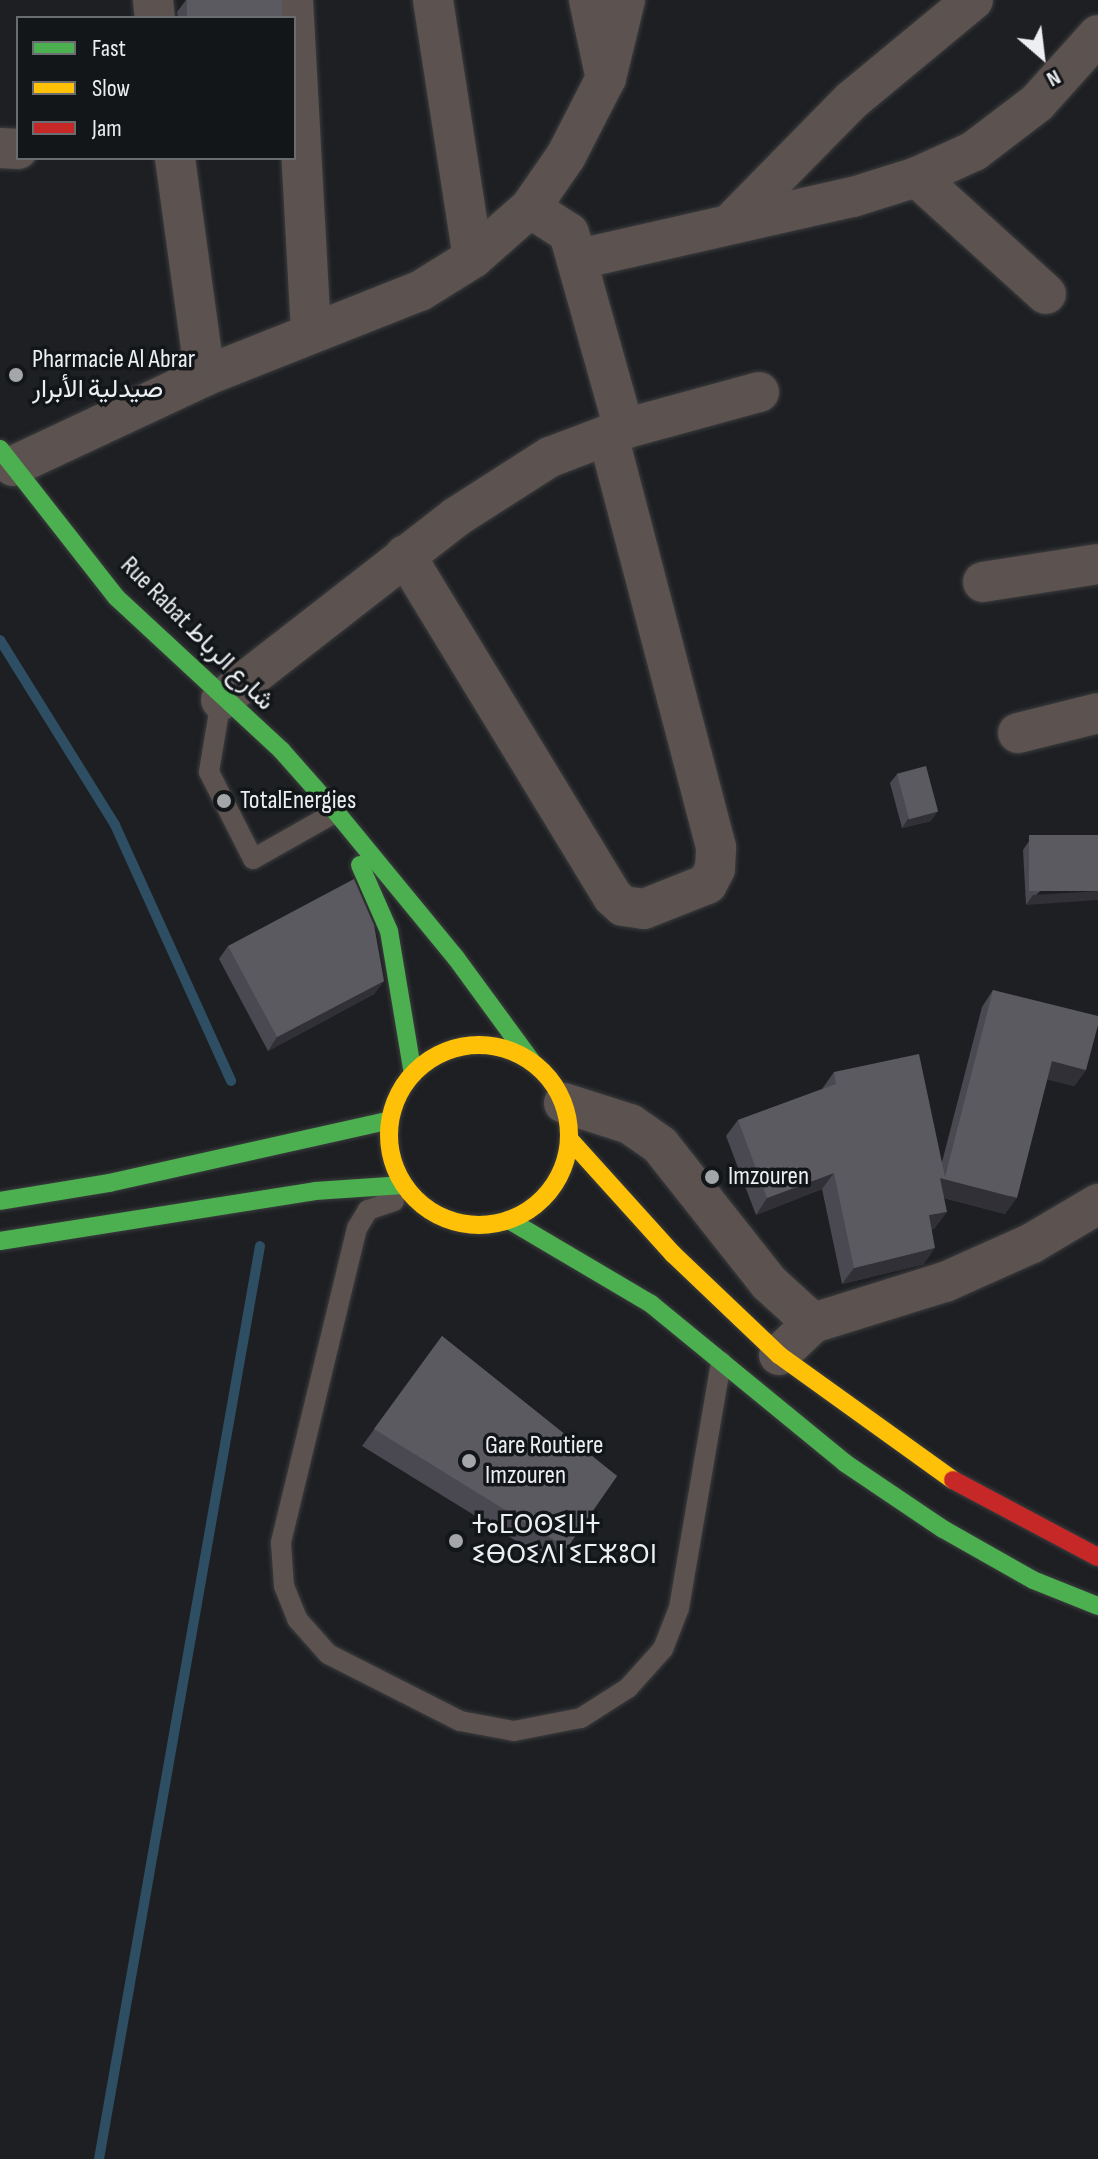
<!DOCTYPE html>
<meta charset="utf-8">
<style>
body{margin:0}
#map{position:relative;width:1098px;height:2159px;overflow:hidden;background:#1d1f22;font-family:"Sofia Sans Condensed",Vazirmatn,"Noto Sans Tifinagh",sans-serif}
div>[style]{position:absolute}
.stream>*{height:10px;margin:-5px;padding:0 5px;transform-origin:5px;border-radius:5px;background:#2e4e64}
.roads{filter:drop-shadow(0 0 2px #3b3c3e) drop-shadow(0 0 2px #3b3c3e)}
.lane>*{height:20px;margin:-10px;padding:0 10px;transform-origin:10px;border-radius:10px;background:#5c524f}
.street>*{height:40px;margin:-20px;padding:0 20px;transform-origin:20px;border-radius:20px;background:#5c524f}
.fast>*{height:18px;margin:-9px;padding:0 9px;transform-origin:9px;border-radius:9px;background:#4caf50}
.slow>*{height:18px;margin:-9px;padding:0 9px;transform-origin:9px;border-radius:9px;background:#ffc107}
.slow>.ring{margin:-9px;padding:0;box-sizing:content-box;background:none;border:18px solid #ffc107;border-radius:50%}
.jam>*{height:18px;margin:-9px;padding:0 9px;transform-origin:9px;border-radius:9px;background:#c62828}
.wall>*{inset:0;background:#4a4850}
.shaded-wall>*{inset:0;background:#313036}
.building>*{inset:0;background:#5c5a61;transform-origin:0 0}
.dots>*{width:22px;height:22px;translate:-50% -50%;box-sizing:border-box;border:4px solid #131619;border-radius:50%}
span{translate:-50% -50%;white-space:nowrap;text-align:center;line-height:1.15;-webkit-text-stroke:7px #131619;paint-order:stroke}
.poi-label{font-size:26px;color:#eceef1}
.left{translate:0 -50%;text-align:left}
.street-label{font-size:26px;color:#eceef1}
.legend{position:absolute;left:16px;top:16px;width:280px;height:144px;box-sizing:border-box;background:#131619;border:2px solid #6a6c6f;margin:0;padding:10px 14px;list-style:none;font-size:24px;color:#eceef1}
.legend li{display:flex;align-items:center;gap:16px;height:40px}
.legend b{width:40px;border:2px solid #6a6c6f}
.north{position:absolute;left:1002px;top:16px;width:80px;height:80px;-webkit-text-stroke:6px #131619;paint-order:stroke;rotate:152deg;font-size:22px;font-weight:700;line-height:32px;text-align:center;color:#eceef1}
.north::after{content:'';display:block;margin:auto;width:28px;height:36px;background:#eceef1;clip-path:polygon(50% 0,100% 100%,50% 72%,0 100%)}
</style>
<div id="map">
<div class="stream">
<i style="left:0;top:640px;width:218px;rotate:58.1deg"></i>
<i style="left:115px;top:825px;width:281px;rotate:65.6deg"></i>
<i style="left:99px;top:2159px;width:927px;rotate:-80deg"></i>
</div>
<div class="roads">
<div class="lane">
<i style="left:221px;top:700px;width:73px;rotate:99.5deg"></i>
<i style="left:209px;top:772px;width:97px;rotate:63.2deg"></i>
<i style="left:253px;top:859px;width:95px;rotate:-29.5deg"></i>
<i style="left:394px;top:1201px;width:28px;rotate:161deg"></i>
<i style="left:368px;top:1210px;width:21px;rotate:121deg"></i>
<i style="left:357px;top:1228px;width:324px;rotate:103.6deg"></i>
<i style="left:281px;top:1543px;width:43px;rotate:86deg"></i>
<i style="left:284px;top:1586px;width:35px;rotate:68deg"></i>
<i style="left:297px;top:1619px;width:47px;rotate:48.5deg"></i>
<i style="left:328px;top:1654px;width:148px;rotate:26.9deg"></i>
<i style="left:460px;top:1721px;width:55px;rotate:10.5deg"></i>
<i style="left:514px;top:1731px;width:68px;rotate:-11deg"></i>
<i style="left:581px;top:1718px;width:56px;rotate:-32.6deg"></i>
<i style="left:628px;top:1688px;width:52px;rotate:-48.1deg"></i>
<i style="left:663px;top:1649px;width:44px;rotate:-68.7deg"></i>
<i style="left:679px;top:1608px;width:250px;rotate:-80.3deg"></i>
</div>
<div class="street">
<i style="left:153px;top:0;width:18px;rotate:84deg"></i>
<i style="left:293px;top:0;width:333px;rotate:86.9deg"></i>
<i style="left:433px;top:0;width:261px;rotate:81.2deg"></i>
<i style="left:589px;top:0;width:72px;rotate:77.9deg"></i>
<i style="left:0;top:148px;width:18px;rotate:3deg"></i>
<i style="left:175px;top:158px;width:220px;rotate:82.2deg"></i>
<i style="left:917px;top:177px;width:174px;rotate:42.2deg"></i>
<i style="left:530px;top:208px;width:46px;rotate:32.7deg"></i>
<i style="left:569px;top:233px;width:204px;rotate:74.3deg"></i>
<i style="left:731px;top:223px;width:173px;rotate:-45.5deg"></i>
<i style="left:852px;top:100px;width:157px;rotate:-39.6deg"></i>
<i style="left:579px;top:259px;width:281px;rotate:-12.8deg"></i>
<i style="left:853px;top:197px;width:67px;rotate:-17.4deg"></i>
<i style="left:917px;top:177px;width:63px;rotate:-24.5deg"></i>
<i style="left:974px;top:151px;width:79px;rotate:-37.3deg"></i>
<i style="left:1037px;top:103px;width:91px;rotate:-48.1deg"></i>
<i style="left:13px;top:466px;width:212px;rotate:-25.1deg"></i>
<i style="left:205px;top:376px;width:231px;rotate:-21.6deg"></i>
<i style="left:420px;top:291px;width:62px;rotate:-31.9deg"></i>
<i style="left:473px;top:258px;width:76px;rotate:-41.3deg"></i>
<i style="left:530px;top:208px;width:63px;rotate:-55.3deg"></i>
<i style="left:566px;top:156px;width:88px;rotate:-62.9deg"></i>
<i style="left:606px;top:78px;width:80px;rotate:-76.3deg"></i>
<i style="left:405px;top:555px;width:400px;rotate:58.7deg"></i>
<i style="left:613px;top:897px;width:13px;rotate:42deg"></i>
<i style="left:623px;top:906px;width:21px;rotate:8deg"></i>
<i style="left:644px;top:909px;width:68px;rotate:-21.6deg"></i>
<i style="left:707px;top:884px;width:17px;rotate:-62deg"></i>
<i style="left:715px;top:869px;width:22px;rotate:-87deg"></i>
<i style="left:716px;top:847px;width:425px;rotate:-104.7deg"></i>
<i style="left:983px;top:582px;width:116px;rotate:-8.9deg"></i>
<i style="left:221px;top:700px;width:298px;rotate:-37.9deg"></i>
<i style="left:456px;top:517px;width:112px;rotate:-32.6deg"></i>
<i style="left:550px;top:457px;width:79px;rotate:-20.7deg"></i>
<i style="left:624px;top:429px;width:140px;rotate:-15.3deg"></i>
<i style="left:1018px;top:733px;width:82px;rotate:-14deg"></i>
<i style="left:564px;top:1103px;width:69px;rotate:17.7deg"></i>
<i style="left:630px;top:1124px;width:37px;rotate:35deg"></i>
<i style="left:660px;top:1145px;width:176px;rotate:51.7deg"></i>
<i style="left:769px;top:1283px;width:59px;rotate:42.3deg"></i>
<i style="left:779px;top:1355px;width:47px;rotate:-43.3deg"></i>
<i style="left:813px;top:1323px;width:138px;rotate:-17.3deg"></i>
<i style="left:945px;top:1282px;width:95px;rotate:-24.1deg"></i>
<i style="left:1032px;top:1243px;width:77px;rotate:-30.6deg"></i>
</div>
<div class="fast">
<i style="left:0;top:449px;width:189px;rotate:51.9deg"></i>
<i style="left:117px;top:598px;width:225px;rotate:42.8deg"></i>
<i style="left:282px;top:751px;width:81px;rotate:48.5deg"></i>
<i style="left:336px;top:812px;width:189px;rotate:50.6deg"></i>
<i style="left:456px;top:958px;width:129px;rotate:53.8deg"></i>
<i style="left:360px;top:865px;width:72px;rotate:66.3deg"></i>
<i style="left:389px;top:931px;width:145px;rotate:80.5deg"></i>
<i style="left:0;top:1201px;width:110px;rotate:-9.4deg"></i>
<i style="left:109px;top:1183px;width:288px;rotate:-12.6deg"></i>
<i style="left:509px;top:1220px;width:165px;rotate:30.6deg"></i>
<i style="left:651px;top:1304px;width:251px;rotate:39.3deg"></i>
<i style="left:845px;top:1463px;width:118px;rotate:34deg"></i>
<i style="left:943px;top:1529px;width:103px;rotate:29.5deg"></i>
<i style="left:1033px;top:1580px;width:70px;rotate:21.8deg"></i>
<i style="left:0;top:1241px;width:319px;rotate:-9deg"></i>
<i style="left:315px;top:1191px;width:89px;rotate:-3.9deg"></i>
</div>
<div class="slow">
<i class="ring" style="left:389px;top:1045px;width:162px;height:162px"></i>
<i style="left:570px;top:1140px;width:154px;rotate:47.9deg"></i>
<i style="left:673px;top:1254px;width:146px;rotate:43.6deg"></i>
<i style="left:779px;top:1355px;width:214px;rotate:35.7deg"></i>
</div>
<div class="jam">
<i style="left:953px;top:1480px;width:164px;rotate:28deg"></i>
</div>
</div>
<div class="wall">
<i style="clip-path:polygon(186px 0,282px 0,282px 18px,178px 18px,177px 12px)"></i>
<i style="clip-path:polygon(897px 774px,931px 821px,902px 828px,890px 783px)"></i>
<i style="clip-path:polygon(1098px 835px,1026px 905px,1023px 850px,1029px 841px)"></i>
<i style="clip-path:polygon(228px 946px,384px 981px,374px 994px,268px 1051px,219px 959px)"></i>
<i style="clip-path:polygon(993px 990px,1086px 1070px,1074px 1086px,1047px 1079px,1005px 1214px,944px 1198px,935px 1228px,932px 1229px,924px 1264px,842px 1284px,822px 1189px,756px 1215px,726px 1136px,738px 1120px,822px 1089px,834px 1072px,942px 1162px,982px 1007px)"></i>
<i style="clip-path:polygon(442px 1336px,617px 1476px,555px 1565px,362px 1446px)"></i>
</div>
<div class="shaded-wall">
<i style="clip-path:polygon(938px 811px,931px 821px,902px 828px,908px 819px)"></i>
<i style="clip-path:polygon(1098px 891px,1098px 900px,1026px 905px,1033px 895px)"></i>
<i style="clip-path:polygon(384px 981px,374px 994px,268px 1051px,277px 1037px)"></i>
<i style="clip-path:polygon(1052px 1061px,1086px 1070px,1074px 1086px,1040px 1078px)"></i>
<i style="clip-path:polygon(834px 1173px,822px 1189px,756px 1215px,767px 1198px)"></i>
<i style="clip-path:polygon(940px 1178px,1017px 1198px,1005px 1214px,929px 1194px)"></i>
<i style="clip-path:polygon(947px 1212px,935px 1228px,917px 1232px,929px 1215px)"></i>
<i style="clip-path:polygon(935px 1248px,924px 1264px,842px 1284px,854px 1268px)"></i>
</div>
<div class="building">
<i style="left:187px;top:0;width:95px;height:18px"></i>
<i style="left:926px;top:766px;width:47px;height:30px;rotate:75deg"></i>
<i style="left:1098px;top:835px;width:56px;height:69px;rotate:90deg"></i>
<i style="clip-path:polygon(354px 879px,374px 925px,384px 981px,277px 1037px,228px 946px)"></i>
<i style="clip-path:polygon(993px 990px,1098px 1016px,1098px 1025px,1086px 1070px,1052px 1061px,1017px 1198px,940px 1178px,947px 1212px,929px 1215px,935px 1248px,854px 1268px,834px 1173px,767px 1198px,738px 1120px,836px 1084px,834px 1072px,919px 1054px,945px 1177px)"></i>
<i style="clip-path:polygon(442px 1336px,617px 1476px,567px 1548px,374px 1429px)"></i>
</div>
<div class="dots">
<i style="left:16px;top:375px;background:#a4a6a9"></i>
<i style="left:224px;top:801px;background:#a4a6a9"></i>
<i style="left:712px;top:1177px;background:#a4a6a9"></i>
<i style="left:469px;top:1461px;background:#a4a6a9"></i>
<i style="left:456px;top:1541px;background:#a4a6a9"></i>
</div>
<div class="poi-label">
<span class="left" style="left:32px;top:375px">Pharmacie Al Abrar<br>صيدلية الأبرار</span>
<span class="left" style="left:240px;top:801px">TotalEnergies</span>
<span class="left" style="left:728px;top:1177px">Imzouren</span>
<span class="left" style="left:485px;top:1461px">Gare Routiere<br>Imzouren</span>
<span class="left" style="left:472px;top:1541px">ⵜⴰⵎⵔⵙⵉⵡⵜ<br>ⵉⴱⵔⵉⴷⵏ ⵉⵎⵣⵓⵔⵏ</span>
</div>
<div class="street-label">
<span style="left:197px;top:634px;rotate:45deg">Rue Rabat شارع الرباط</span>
</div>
<ul class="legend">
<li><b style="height:10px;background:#4caf50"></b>Fast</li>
<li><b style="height:10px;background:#ffc107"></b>Slow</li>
<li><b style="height:10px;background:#c62828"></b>Jam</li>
</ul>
<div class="north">N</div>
</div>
